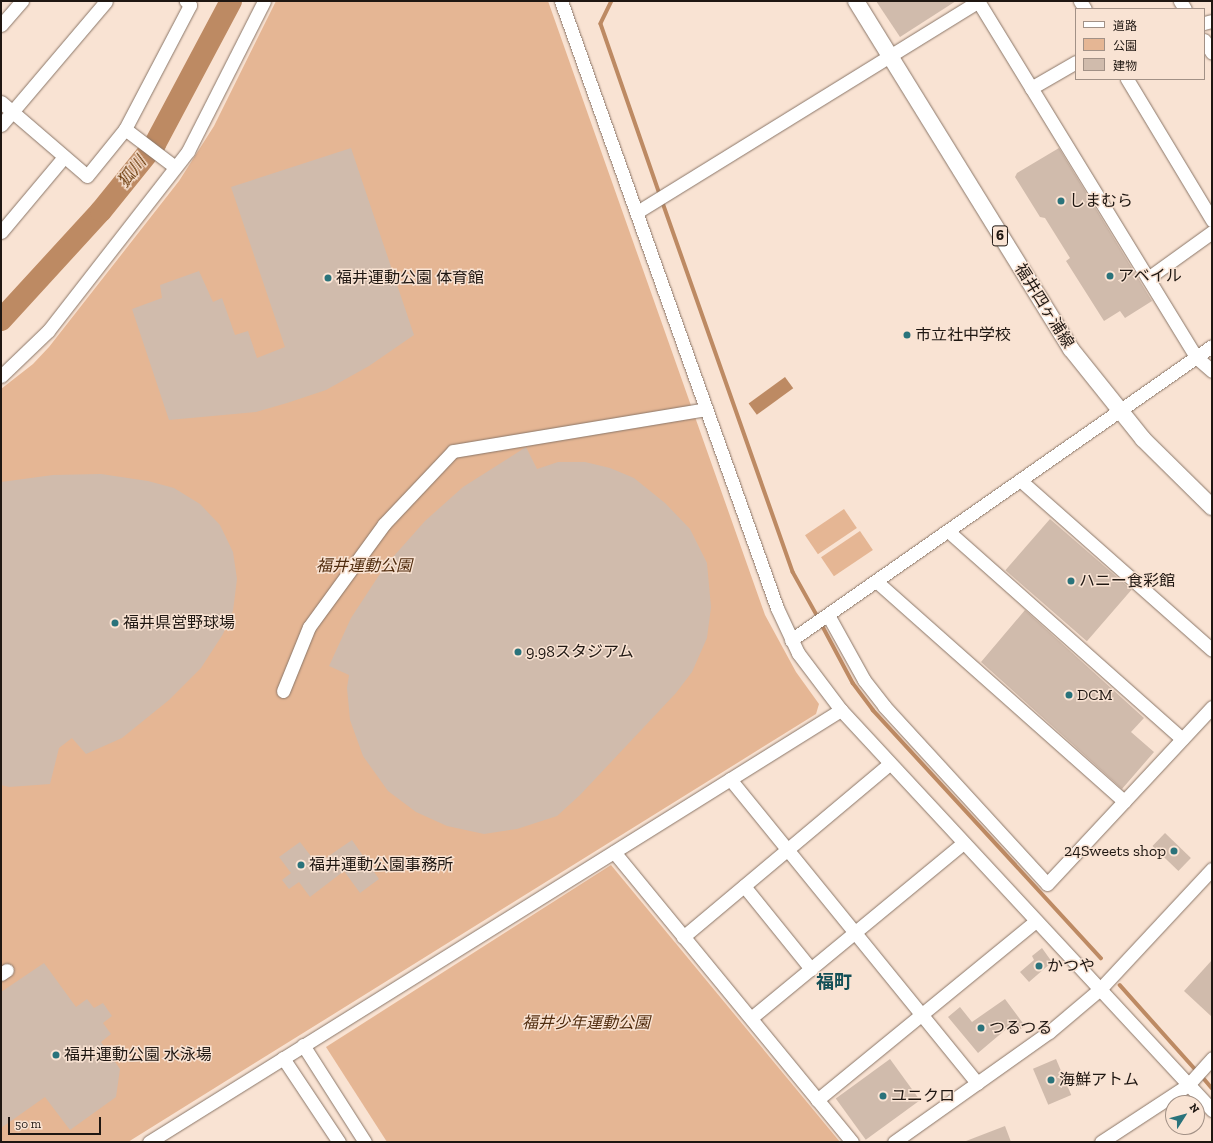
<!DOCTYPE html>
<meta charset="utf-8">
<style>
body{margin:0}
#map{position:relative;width:1213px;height:1143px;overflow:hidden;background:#f9e3d3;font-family:"Zilla Slab","Noto Sans JP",serif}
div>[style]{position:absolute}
.green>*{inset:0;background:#e5b694;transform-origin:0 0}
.water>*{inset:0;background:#bd8a63;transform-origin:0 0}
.stream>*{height:3.5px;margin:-1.75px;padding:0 1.75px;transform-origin:1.75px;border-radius:1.75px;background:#bd8a63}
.river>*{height:22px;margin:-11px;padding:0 11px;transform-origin:11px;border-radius:11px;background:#bd8a63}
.building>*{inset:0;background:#d0bbac;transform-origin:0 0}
.roads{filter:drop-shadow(0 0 1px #8a7668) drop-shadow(0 0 1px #8a7668)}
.minor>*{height:13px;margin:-6.5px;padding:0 6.5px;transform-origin:6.5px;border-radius:6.5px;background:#fff}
.major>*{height:16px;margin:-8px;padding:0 8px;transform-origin:8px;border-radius:8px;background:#fff}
.dots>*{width:11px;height:11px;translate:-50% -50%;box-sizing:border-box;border:2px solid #f9e3d3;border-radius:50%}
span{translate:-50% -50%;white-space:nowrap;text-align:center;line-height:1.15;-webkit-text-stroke:3px #f9e3d3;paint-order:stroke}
.shield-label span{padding:1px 3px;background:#f9e3d3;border:1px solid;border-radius:3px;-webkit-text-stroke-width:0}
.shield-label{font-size:15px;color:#1f1712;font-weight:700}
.poi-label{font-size:16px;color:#1f1712}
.left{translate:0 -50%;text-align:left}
.right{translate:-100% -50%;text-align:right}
.street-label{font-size:16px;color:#1f1712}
.park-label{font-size:16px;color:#512d0f;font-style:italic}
.water-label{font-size:17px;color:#663403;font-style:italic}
.quarter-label{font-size:18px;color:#145057;font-weight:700}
.frame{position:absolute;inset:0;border:2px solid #1f1712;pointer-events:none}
.legend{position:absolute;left:1075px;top:8px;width:130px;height:72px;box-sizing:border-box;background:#f9e3d3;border:1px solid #a29186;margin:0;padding:5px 7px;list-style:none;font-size:12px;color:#1f1712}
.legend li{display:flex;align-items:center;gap:8px;height:20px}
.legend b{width:20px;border:1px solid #a29186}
.north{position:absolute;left:1165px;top:1095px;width:40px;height:40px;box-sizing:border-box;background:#f9e3d3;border:1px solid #a29186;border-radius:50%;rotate:54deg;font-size:11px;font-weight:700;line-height:16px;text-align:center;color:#1f1712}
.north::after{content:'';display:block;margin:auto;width:14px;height:18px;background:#2a737b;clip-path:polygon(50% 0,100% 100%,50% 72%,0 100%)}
.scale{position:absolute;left:8px;top:1117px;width:93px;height:18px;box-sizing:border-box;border:2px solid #1f1712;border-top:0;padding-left:5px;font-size:12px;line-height:14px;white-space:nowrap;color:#1f1712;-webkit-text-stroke:3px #f9e3d3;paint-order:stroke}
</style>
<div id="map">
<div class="green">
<i style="clip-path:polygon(276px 1px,548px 1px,765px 615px,796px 672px,819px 704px,816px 714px,128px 1142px,1px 1142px,1px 389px,33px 364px,49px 347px,179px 181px,214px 126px)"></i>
<i style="left:844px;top:509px;width:23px;height:47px;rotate:56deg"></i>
<i style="left:860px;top:531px;width:23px;height:47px;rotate:56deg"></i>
<i style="clip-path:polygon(611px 865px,840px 1142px,387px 1142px,326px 1047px)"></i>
</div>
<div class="water">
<i style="left:785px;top:377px;width:14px;height:45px;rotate:54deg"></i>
</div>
<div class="stream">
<i style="left:612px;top:1px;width:25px;rotate:116deg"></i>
<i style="left:601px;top:24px;width:180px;rotate:70.9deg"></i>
<i style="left:662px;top:200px;width:394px;rotate:70.6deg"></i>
<i style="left:793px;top:572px;width:51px;rotate:60.9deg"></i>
<i style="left:821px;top:623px;width:68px;rotate:61.9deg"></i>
<i style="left:853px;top:683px;width:34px;rotate:53deg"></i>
<i style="left:873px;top:710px;width:337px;rotate:47.4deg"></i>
<i style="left:1120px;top:985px;width:115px;rotate:48.2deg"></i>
<i style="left:1201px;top:1075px;width:17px;rotate:50deg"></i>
</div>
<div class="river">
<i style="left:1px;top:320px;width:148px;rotate:-47.5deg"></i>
<i style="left:101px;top:211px;width:86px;rotate:-51.1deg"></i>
<i style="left:155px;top:144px;width:162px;rotate:-62deg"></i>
</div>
<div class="building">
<i style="clip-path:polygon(876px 1px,956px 1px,900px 37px)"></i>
<i style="clip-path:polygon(351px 148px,414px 335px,369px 366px,326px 390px,287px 403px,256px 412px,169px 420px,132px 309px,162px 298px,160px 285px,199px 271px,213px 302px,222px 298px,235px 335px,248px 331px,257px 358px,285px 347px,231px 187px)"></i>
<i style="clip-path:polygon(1059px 148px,1152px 301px,1125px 318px,1120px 311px,1104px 321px,1066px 261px,1070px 258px,1045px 218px,1040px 217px,1015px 177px,1017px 173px)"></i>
<i style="clip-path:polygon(526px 447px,537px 469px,558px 462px,585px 462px,610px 468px,634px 478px,665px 503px,690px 529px,707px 563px,711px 607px,707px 638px,692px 672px,676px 693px,580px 795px,557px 816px,517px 829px,484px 834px,447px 826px,416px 812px,388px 791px,363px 756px,350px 720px,347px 688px,349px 675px,329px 666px,351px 618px,385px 566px,425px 521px,463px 487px)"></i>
<i style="clip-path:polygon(101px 474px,148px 481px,174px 488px,200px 504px,220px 525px,233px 552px,237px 579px,233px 611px,223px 634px,201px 668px,169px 700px,122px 738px,86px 754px,72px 738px,59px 748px,50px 784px,9px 787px,1px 785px,1px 482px,53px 475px)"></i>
<i style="left:1050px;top:519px;width:108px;height:68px;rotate:41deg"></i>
<i style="clip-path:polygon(1025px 610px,1144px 718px,1131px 732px,1154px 752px,1122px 789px,981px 662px)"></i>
<i style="left:1165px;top:833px;width:36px;height:18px;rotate:44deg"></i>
<i style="clip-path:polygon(352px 840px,379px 879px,360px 893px,344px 871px,310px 897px,299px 882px,289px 889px,282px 880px,291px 873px,279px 857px,300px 842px,317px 864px)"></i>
<i style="clip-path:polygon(1042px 948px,1052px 962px,1029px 982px,1020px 972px,1034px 960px,1032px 956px)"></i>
<i style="clip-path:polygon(1212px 960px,1212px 1017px,1184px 991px)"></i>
<i style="clip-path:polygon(44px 963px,76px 1007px,87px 999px,94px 1008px,103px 1003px,112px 1016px,103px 1023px,111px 1034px,101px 1042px,120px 1069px,116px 1097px,70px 1130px,45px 1097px,1px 1128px,1px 992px)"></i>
<i style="clip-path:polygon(1005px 999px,1025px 1026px,1016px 1032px,1011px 1025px,978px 1053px,948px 1017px,960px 1007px,972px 1022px)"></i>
<i style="left:890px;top:1059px;width:51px;height:67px;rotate:54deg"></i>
<i style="left:1056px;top:1059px;width:39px;height:25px;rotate:67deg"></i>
<i style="clip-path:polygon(1005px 1126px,1011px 1142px,966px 1142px,966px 1141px)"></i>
</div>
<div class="roads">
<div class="minor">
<i style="left:561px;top:1px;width:644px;rotate:70.41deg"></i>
<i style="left:777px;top:608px;width:50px;rotate:65deg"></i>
<i style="left:798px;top:653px;width:71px;rotate:53deg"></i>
<i style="left:841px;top:710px;width:546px;rotate:47.15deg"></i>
<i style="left:978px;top:1px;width:417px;rotate:58.5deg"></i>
<i style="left:1196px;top:357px;width:21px;rotate:41deg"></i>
<i style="left:1080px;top:1px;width:9px;rotate:58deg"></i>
<i style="left:1180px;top:1px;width:9px;rotate:58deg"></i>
<i style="left:1204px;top:23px;width:8px;rotate:-14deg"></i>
<i style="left:1px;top:25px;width:32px;rotate:-49deg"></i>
<i style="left:1204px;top:40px;width:15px;rotate:58deg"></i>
<i style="left:1127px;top:79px;width:165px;rotate:58.9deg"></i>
<i style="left:1031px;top:88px;width:52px;rotate:-30deg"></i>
<i style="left:1px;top:102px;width:113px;rotate:40.7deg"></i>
<i style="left:87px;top:176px;width:60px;rotate:-51deg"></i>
<i style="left:125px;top:129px;width:140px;rotate:-62.3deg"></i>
<i style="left:190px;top:5px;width:6px;rotate:-135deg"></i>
<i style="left:1px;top:125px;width:162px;rotate:-49.7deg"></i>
<i style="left:125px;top:129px;width:63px;rotate:37.2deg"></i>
<i style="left:637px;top:212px;width:401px;rotate:-31.7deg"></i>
<i style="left:1px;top:232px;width:98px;rotate:-50deg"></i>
<i style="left:1148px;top:278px;width:79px;rotate:-35.7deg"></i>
<i style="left:1px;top:376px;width:65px;rotate:-43.8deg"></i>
<i style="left:48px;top:331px;width:228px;rotate:-52.1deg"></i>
<i style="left:188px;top:151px;width:168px;rotate:-63.1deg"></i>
<i style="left:1020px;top:480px;width:256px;rotate:41.5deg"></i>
<i style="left:948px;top:531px;width:313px;rotate:41.6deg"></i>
<i style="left:876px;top:581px;width:332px;rotate:41.6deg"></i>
<i style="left:828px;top:615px;width:74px;rotate:61deg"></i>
<i style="left:864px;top:680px;width:33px;rotate:52deg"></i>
<i style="left:884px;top:706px;width:241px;rotate:47.5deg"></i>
<i style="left:1047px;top:884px;width:242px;rotate:-47deg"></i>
<i style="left:791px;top:640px;width:513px;rotate:-34.93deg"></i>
<i style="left:283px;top:691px;width:69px;rotate:-67.9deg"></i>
<i style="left:309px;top:627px;width:127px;rotate:-53.9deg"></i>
<i style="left:384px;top:524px;width:100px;rotate:-46.6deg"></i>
<i style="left:453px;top:451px;width:256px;rotate:-9.4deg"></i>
<i style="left:730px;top:779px;width:392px;rotate:50.9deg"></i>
<i style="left:614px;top:852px;width:375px;rotate:50.6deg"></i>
<i style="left:744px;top:886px;width:107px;rotate:51.1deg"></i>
<i style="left:683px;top:937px;width:270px;rotate:-40deg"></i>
<i style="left:1px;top:974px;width:7px;rotate:-34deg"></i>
<i style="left:751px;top:1018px;width:275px;rotate:-39.5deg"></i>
<i style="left:303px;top:1045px;width:115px;rotate:57.4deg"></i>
<i style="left:283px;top:1058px;width:101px;rotate:56.3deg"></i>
<i style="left:817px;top:1100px;width:283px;rotate:-39.3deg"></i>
<i style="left:149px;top:1142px;width:816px;rotate:-31.98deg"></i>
<i style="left:894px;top:1142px;width:190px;rotate:-35.4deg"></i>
<i style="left:1049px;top:1032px;width:68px;rotate:-40.2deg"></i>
<i style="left:1101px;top:988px;width:163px;rotate:-47deg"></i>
<i style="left:1101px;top:1142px;width:104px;rotate:-33.2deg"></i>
<i style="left:1188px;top:1085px;width:36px;rotate:-48deg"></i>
</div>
<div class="major">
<i style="left:856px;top:1px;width:409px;rotate:58.3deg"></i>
<i style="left:1071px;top:349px;width:115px;rotate:51.3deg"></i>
<i style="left:1143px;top:439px;width:97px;rotate:44.6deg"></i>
</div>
</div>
<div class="dots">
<i style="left:1061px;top:201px;background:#2a737b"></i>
<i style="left:1110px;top:276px;background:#2a737b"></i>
<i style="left:328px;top:278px;background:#2a737b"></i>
<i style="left:907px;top:335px;background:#2a737b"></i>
<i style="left:1071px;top:581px;background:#2a737b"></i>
<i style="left:115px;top:623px;background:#2a737b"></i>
<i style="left:518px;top:652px;background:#2a737b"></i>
<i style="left:1069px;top:695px;background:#2a737b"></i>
<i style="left:1174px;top:851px;background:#2a737b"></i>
<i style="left:301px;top:865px;background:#2a737b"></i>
<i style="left:1039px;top:966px;background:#2a737b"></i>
<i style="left:981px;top:1028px;background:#2a737b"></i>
<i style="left:56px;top:1055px;background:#2a737b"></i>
<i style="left:1051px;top:1080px;background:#2a737b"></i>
<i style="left:883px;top:1096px;background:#2a737b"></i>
</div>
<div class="shield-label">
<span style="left:1000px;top:236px">6</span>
</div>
<div class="poi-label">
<span class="left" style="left:1069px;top:201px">しまむら</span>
<span class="left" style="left:1118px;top:276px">アベイル</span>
<span class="left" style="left:336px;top:278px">福井運動公園 体育館</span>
<span class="left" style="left:915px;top:335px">市立社中学校</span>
<span class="left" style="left:1079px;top:581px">ハニー食彩館</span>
<span class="left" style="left:123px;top:623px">福井県営野球場</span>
<span class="left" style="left:526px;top:652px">9.98スタジアム</span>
<span class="left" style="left:1077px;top:695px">DCM</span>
<span class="right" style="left:1166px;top:851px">24Sweets shop</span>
<span class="left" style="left:309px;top:865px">福井運動公園事務所</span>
<span class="left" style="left:1047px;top:966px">かつや</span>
<span class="left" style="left:989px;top:1028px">つるつる</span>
<span class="left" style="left:64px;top:1055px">福井運動公園 水泳場</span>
<span class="left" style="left:1059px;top:1080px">海鮮アトム</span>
<span class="left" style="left:891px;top:1096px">ユニクロ</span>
</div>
<div class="street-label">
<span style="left:1044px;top:306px;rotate:58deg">福井四ヶ浦線</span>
</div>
<div class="park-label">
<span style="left:364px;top:566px">福井運動公園</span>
<span style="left:586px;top:1023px">福井少年運動公園</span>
</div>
<div class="water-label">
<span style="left:132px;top:172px;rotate:-51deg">狐川</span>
</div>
<div class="quarter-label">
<span style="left:834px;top:982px">福町</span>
</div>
<div class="frame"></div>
<ul class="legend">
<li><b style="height:5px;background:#fff"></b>道路</li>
<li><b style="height:11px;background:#e5b694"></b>公園</li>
<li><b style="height:11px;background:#d0bbac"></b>建物</li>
</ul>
<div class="north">N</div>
<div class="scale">50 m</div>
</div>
